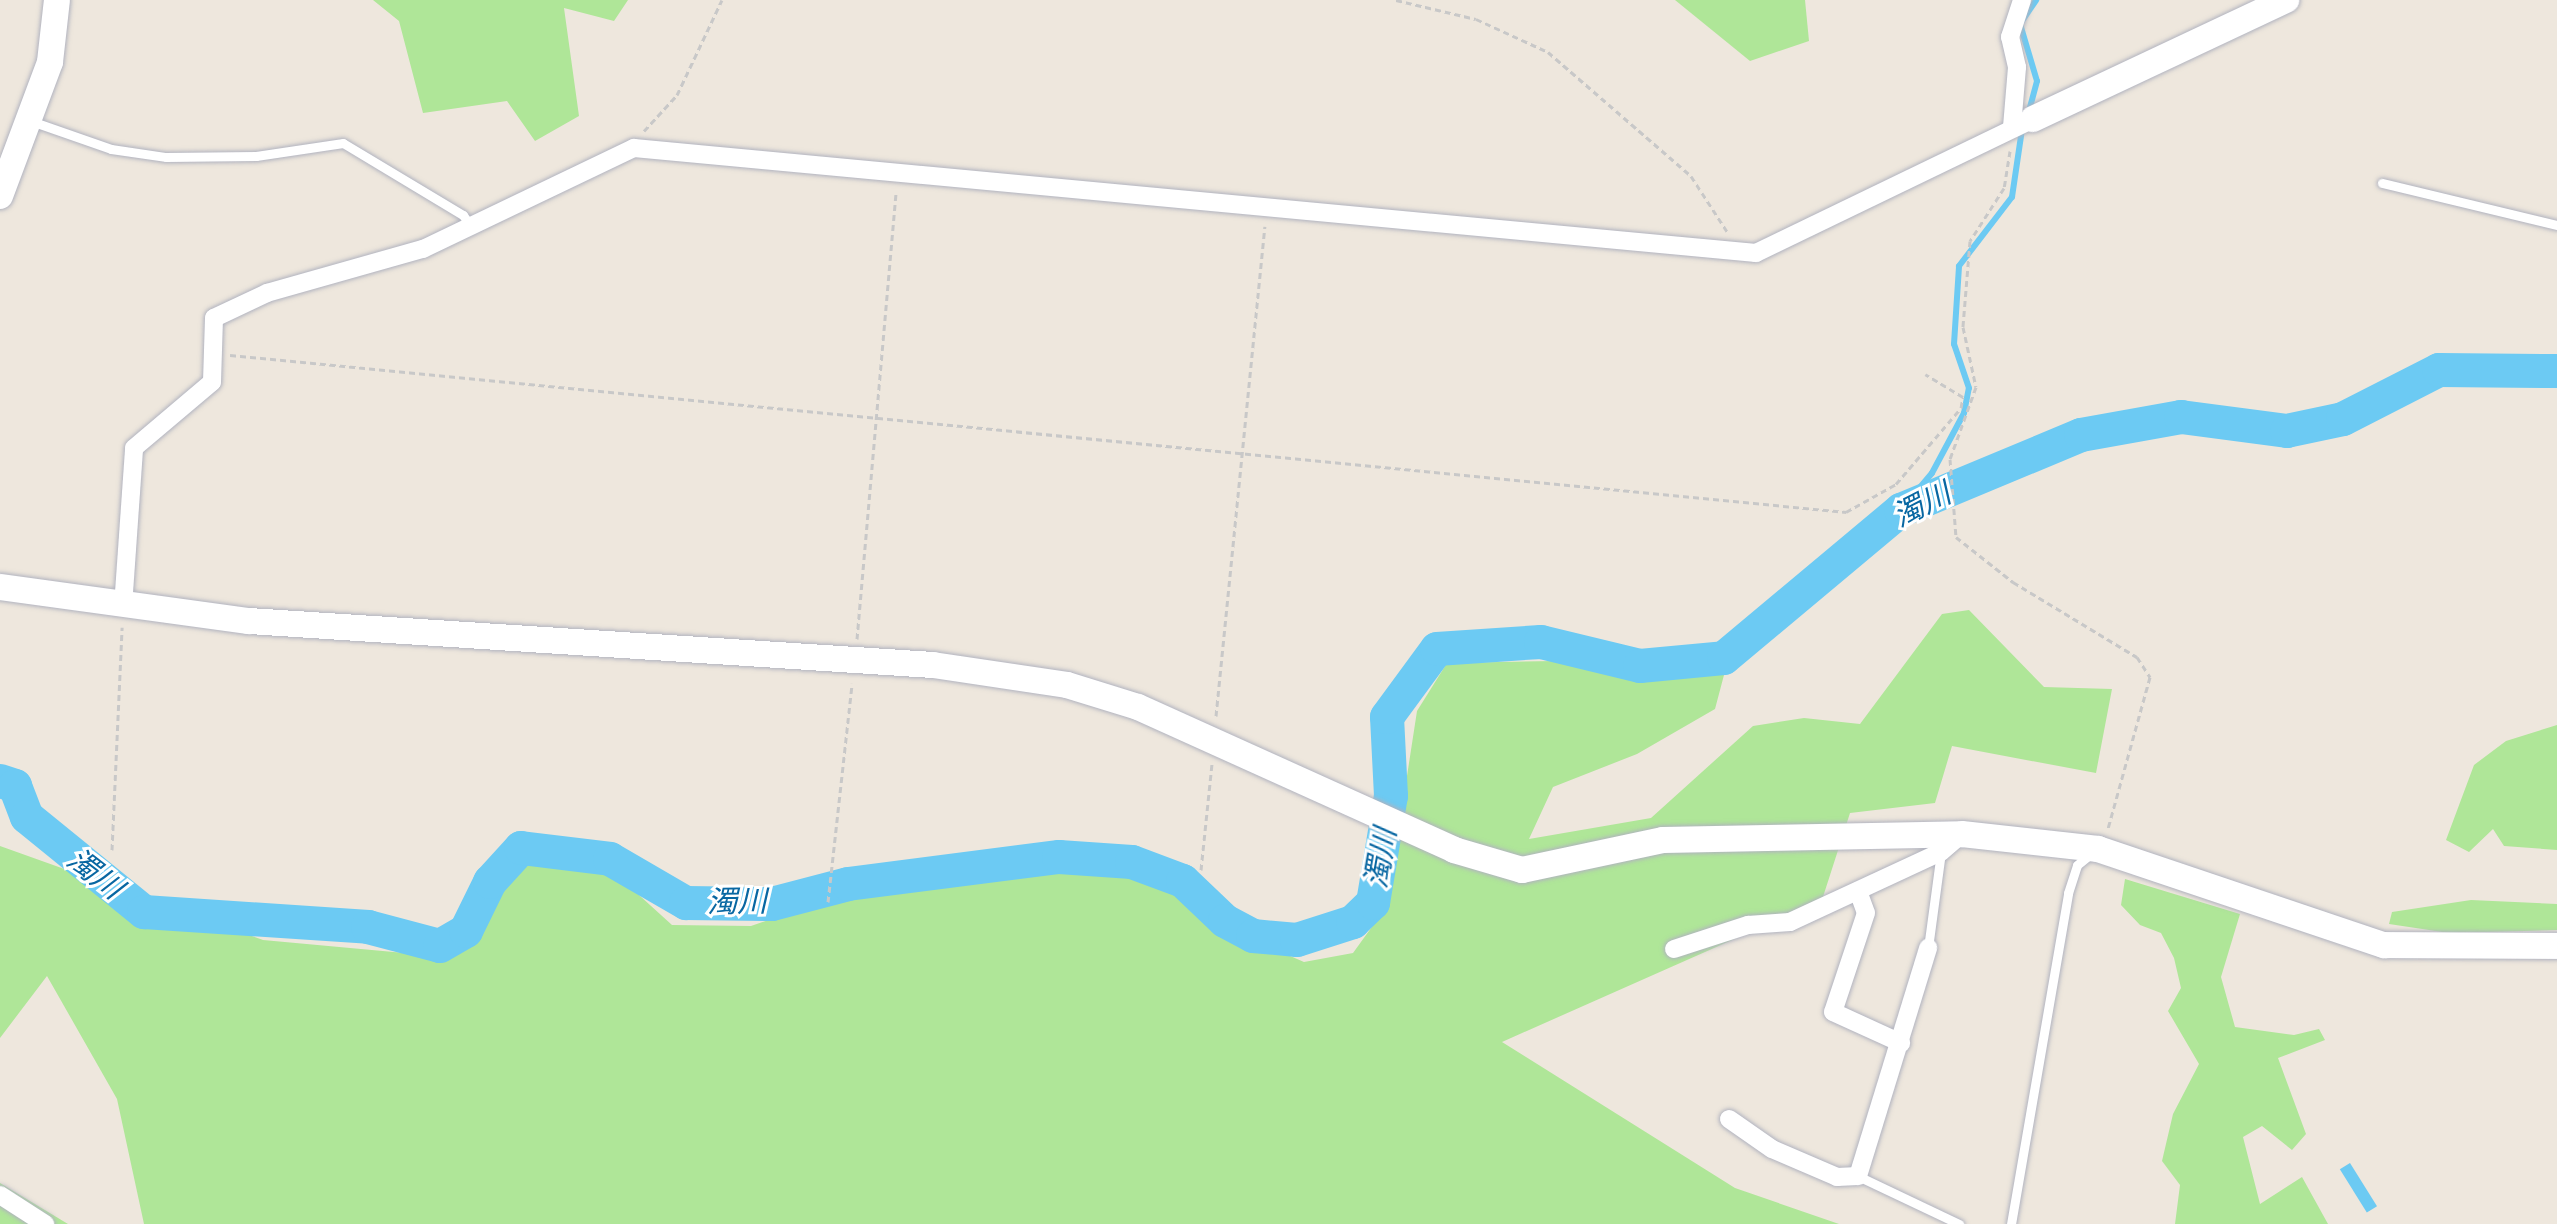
<!DOCTYPE html>
<meta charset="utf-8">
<style>
body{margin:0}
#map{position:relative;width:2557px;height:1224px;overflow:hidden;background:#eee7dd;font-family:"Work Sans","Noto Sans JP",sans-serif}
div>[style]{position:absolute}
.green>*{inset:0;background:#afe698}
.water>*{inset:0;background:#6ccaf3;transform-origin:0 0}
.stream>*{height:6px;margin:-3px;padding:0 3px;transform-origin:3px;border-radius:3px;background:#6ccaf3}
.river>*{height:34px;margin:-17px;padding:0 17px;transform-origin:17px;border-radius:17px;background:#6ccaf3}
.path>*{height:3px;margin-top:-1.5px;transform-origin:0;background:repeating-linear-gradient(90deg,#c8c8c8 0 6px,transparent 0 10px)}
.roads{filter:drop-shadow(0 0 2px #b1b3bf) drop-shadow(0 0 2px #b1b3bf)}
.lane>*{height:9px;margin:-4.5px;padding:0 4.5px;transform-origin:4.5px;border-radius:4.5px;background:#fff}
.street>*{height:18px;margin:-9px;padding:0 9px;transform-origin:9px;border-radius:9px;background:#fff}
.secondary>*{height:26px;margin:-13px;padding:0 13px;transform-origin:13px;border-radius:13px;background:#fff}
span{translate:-50% -50%;white-space:nowrap;text-align:center;line-height:1.15;-webkit-text-stroke:6px #fff;paint-order:stroke}
.water-label{font-size:30px;color:#0867a2;font-style:italic}
</style>
<div id="map">
<div class="green">
<i style="clip-path:polygon(373px 0,628px 0,614px 21px,564px 8px,579px 116px,535px 141px,507px 101px,423px 113px,399px 21px)"></i>
<i style="clip-path:polygon(1675px 0,1805px 0,1809px 41px,1750px 61px)"></i>
<i style="clip-path:polygon(1969px 610px,2044px 687px,2112px 689px,2096px 773px,1952px 746px,1935px 803px,1850px 813px,1822px 900px,1502px 1042px,1735px 1188px,1839px 1224px,144px 1224px,117px 1099px,47px 976px,0 1038px,0 846px,263px 940px,448px 957px,478px 933px,515px 863px,548px 852px,607px 866px,672px 925px,751px 926px,848px 893px,1058px 861px,1131px 867px,1179px 886px,1218px 925px,1304px 962px,1353px 953px,1387px 906px,1417px 711px,1447px 663px,1555px 661px,1724px 675px,1715px 709px,1637px 754px,1553px 787px,1529px 839px,1651px 818px,1753px 726px,1804px 718px,1860px 724px,1942px 614px)"></i>
<i style="clip-path:polygon(2557px 725px,2557px 850px,2504px 846px,2493px 829px,2469px 852px,2446px 840px,2474px 765px,2506px 741px)"></i>
<i style="clip-path:polygon(2125px 879px,2240px 914px,2221px 977px,2235px 1027px,2294px 1035px,2319px 1029px,2325px 1040px,2278px 1058px,2306px 1134px,2292px 1150px,2262px 1126px,2243px 1137px,2260px 1204px,2302px 1177px,2328px 1224px,2175px 1224px,2180px 1185px,2162px 1161px,2173px 1114px,2199px 1064px,2168px 1011px,2181px 988px,2174px 958px,2161px 933px,2140px 925px,2121px 905px)"></i>
<i style="clip-path:polygon(2471px 900px,2557px 904px,2557px 930px,2449px 933px,2389px 924px,2392px 912px)"></i>
<i style="clip-path:polygon(0 1183px,63px 1221px,68px 1224px,0 1224px)"></i>
</div>
<div class="water">
<i style="left:2350px;top:1163px;width:51px;height:12px;rotate:58deg"></i>
</div>
<div class="stream">
<i style="left:2029px;top:111px;width:31px;rotate:-75deg"></i>
<i style="left:2037px;top:81px;width:59px;rotate:-106.6deg"></i>
<i style="left:2020px;top:24px;width:29px;rotate:-56deg"></i>
<i style="left:1901px;top:510px;width:48px;rotate:-50deg"></i>
<i style="left:1932px;top:473px;width:68px;rotate:-61.9deg"></i>
<i style="left:1964px;top:413px;width:25px;rotate:-79deg"></i>
<i style="left:1969px;top:388px;width:46px;rotate:-108.8deg"></i>
<i style="left:1954px;top:344px;width:78px;rotate:-86.3deg"></i>
<i style="left:1959px;top:266px;width:87px;rotate:-52.5deg"></i>
<i style="left:2012px;top:197px;width:69px;rotate:-81.6deg"></i>
</div>
<div class="river">
<i style="left:0;top:781px;width:16px;rotate:18deg"></i>
<i style="left:15px;top:786px;width:33px;rotate:69deg"></i>
<i style="left:27px;top:817px;width:151px;rotate:39.1deg"></i>
<i style="left:144px;top:912px;width:225px;rotate:3.8deg"></i>
<i style="left:368px;top:927px;width:74px;rotate:14.8deg"></i>
<i style="left:440px;top:946px;width:30px;rotate:-30deg"></i>
<i style="left:466px;top:931px;width:55px;rotate:-63.9deg"></i>
<i style="left:490px;top:882px;width:46px;rotate:-47.6deg"></i>
<i style="left:521px;top:848px;width:90px;rotate:7deg"></i>
<i style="left:610px;top:859px;width:88px;rotate:30.1deg"></i>
<i style="left:686px;top:903px;width:86px;rotate:0.7deg"></i>
<i style="left:772px;top:904px;width:79px;rotate:-14.7deg"></i>
<i style="left:848px;top:884px;width:213px;rotate:-7.3deg"></i>
<i style="left:1059px;top:857px;width:73px;rotate:3.9deg"></i>
<i style="left:1132px;top:862px;width:54px;rotate:20.4deg"></i>
<i style="left:1183px;top:881px;width:58px;rotate:43.6deg"></i>
<i style="left:1225px;top:921px;width:32px;rotate:28deg"></i>
<i style="left:1253px;top:936px;width:44px;rotate:5.2deg"></i>
<i style="left:1297px;top:940px;width:59px;rotate:-17.8deg"></i>
<i style="left:1353px;top:922px;width:28px;rotate:-44deg"></i>
<i style="left:1373px;top:903px;width:109px;rotate:-80.5deg"></i>
<i style="left:1391px;top:796px;width:79px;rotate:-92.9deg"></i>
<i style="left:1387px;top:717px;width:84px;rotate:-53.7deg"></i>
<i style="left:1437px;top:649px;width:104px;rotate:-3.9deg"></i>
<i style="left:1541px;top:642px;width:102px;rotate:13.6deg"></i>
<i style="left:1640px;top:666px;width:84px;rotate:-5.4deg"></i>
<i style="left:1724px;top:658px;width:231px;rotate:-39.9deg"></i>
<i style="left:1901px;top:510px;width:195px;rotate:-22.6deg"></i>
<i style="left:2081px;top:435px;width:102px;rotate:-10.2deg"></i>
<i style="left:2181px;top:417px;width:107px;rotate:7.5deg"></i>
<i style="left:2287px;top:431px;width:57px;rotate:-12.1deg"></i>
<i style="left:2343px;top:419px;width:108px;rotate:-27deg"></i>
<i style="left:2439px;top:370px;width:118px;rotate:0.5deg"></i>
</div>
<div class="path">
<i style="left:1396px;top:0;width:82px;rotate:13.4deg"></i>
<i style="left:1476px;top:19px;width:79px;rotate:24.6deg"></i>
<i style="left:1548px;top:52px;width:189px;rotate:40.9deg"></i>
<i style="left:1691px;top:176px;width:68px;rotate:57deg"></i>
<i style="left:644px;top:131px;width:49px;rotate:-47.5deg"></i>
<i style="left:677px;top:95px;width:105px;rotate:-64.7deg"></i>
<i style="left:2010px;top:151px;width:37px;rotate:99deg"></i>
<i style="left:2004px;top:188px;width:63px;rotate:122.7deg"></i>
<i style="left:1970px;top:241px;width:86px;rotate:94.7deg"></i>
<i style="left:1963px;top:327px;width:61px;rotate:77.8deg"></i>
<i style="left:1976px;top:387px;width:77px;rotate:109.9deg"></i>
<i style="left:1950px;top:459px;width:78px;rotate:85.6deg"></i>
<i style="left:1956px;top:537px;width:73px;rotate:38.3deg"></i>
<i style="left:2013px;top:582px;width:145px;rotate:31.2deg"></i>
<i style="left:2137px;top:657px;width:24px;rotate:57deg"></i>
<i style="left:2150px;top:677px;width:157px;rotate:105.5deg"></i>
<i style="left:230px;top:355px;width:1624px;rotate:5.55deg"></i>
<i style="left:1846px;top:512px;width:57px;rotate:-29.2deg"></i>
<i style="left:1896px;top:484px;width:100px;rotate:-49.5deg"></i>
<i style="left:1961px;top:408px;width:11px;rotate:-80deg"></i>
<i style="left:1963px;top:397px;width:44px;rotate:-148.8deg"></i>
<i style="left:857px;top:639px;width:448px;rotate:-85deg"></i>
<i style="left:1216px;top:716px;width:492px;rotate:-84.3deg"></i>
<i style="left:112px;top:850px;width:223px;rotate:-87.4deg"></i>
<i style="left:1201px;top:870px;width:107px;rotate:-84.1deg"></i>
<i style="left:828px;top:902px;width:220px;rotate:-83.7deg"></i>
</div>
<div class="roads">
<div class="lane">
<i style="left:31px;top:121px;width:85px;rotate:19.3deg"></i>
<i style="left:111px;top:149px;width:56px;rotate:8.3deg"></i>
<i style="left:166px;top:157px;width:90px;rotate:-0.6deg"></i>
<i style="left:256px;top:156px;width:88px;rotate:-8.5deg"></i>
<i style="left:343px;top:143px;width:140px;rotate:31deg"></i>
<i style="left:463px;top:215px;width:14px;rotate:56deg"></i>
<i style="left:2382px;top:183px;width:180px;rotate:13.5deg"></i>
<i style="left:1928px;top:948px;width:97px;rotate:-82.3deg"></i>
<i style="left:1858px;top:1176px;width:112px;rotate:25.4deg"></i>
<i style="left:2011px;top:1224px;width:336px;rotate:-80.2deg"></i>
<i style="left:2068px;top:893px;width:29px;rotate:-72deg"></i>
<i style="left:2077px;top:865px;width:19px;rotate:-39deg"></i>
</div>
<div class="street">
<i style="left:2012px;top:127px;width:60px;rotate:-85.2deg"></i>
<i style="left:2017px;top:67px;width:31px;rotate:-103deg"></i>
<i style="left:2010px;top:37px;width:39px;rotate:-72deg"></i>
<i style="left:123px;top:607px;width:159px;rotate:-86deg"></i>
<i style="left:134px;top:448px;width:102px;rotate:-40.2deg"></i>
<i style="left:212px;top:382px;width:64px;rotate:-88.2deg"></i>
<i style="left:214px;top:318px;width:59px;rotate:-25.3deg"></i>
<i style="left:267px;top:293px;width:162px;rotate:-15.8deg"></i>
<i style="left:423px;top:249px;width:234px;rotate:-25.6deg"></i>
<i style="left:634px;top:148px;width:1127px;rotate:5.35deg"></i>
<i style="left:1756px;top:253px;width:308px;rotate:-25.8deg"></i>
<i style="left:1858px;top:891px;width:23px;rotate:70deg"></i>
<i style="left:1866px;top:913px;width:104px;rotate:108.4deg"></i>
<i style="left:1833px;top:1012px;width:75px;rotate:24.5deg"></i>
<i style="left:1674px;top:949px;width:78px;rotate:-18deg"></i>
<i style="left:1748px;top:925px;width:42px;rotate:-4.1deg"></i>
<i style="left:1790px;top:922px;width:166px;rotate:-24.9deg"></i>
<i style="left:1941px;top:852px;width:28px;rotate:-41deg"></i>
<i style="left:1729px;top:1119px;width:52px;rotate:34.9deg"></i>
<i style="left:1772px;top:1149px;width:71px;rotate:23.3deg"></i>
<i style="left:1837px;top:1177px;width:21px;rotate:-3deg"></i>
<i style="left:1858px;top:1176px;width:239px;rotate:-72.9deg"></i>
<i style="left:0;top:1195px;width:54px;rotate:32.8deg"></i>
</div>
<div class="secondary">
<i style="left:2033px;top:119px;width:280px;rotate:-25.2deg"></i>
<i style="left:0;top:196px;width:143px;rotate:-69.5deg"></i>
<i style="left:50px;top:62px;width:62px;rotate:-83.6deg"></i>
<i style="left:0;top:587px;width:251px;rotate:7.8deg"></i>
<i style="left:249px;top:621px;width:685px;rotate:3.68deg"></i>
<i style="left:933px;top:665px;width:135px;rotate:8.5deg"></i>
<i style="left:1067px;top:685px;width:74px;rotate:17.2deg"></i>
<i style="left:1138px;top:707px;width:347px;rotate:24.3deg"></i>
<i style="left:1454px;top:850px;width:71px;rotate:16.4deg"></i>
<i style="left:1522px;top:870px;width:144px;rotate:-12deg"></i>
<i style="left:1663px;top:840px;width:299px;rotate:-1.1deg"></i>
<i style="left:1962px;top:834px;width:137px;rotate:6.3deg"></i>
<i style="left:2098px;top:849px;width:302px;rotate:18.6deg"></i>
<i style="left:2384px;top:945px;width:173px;rotate:0.3deg"></i>
</div>
</div>
<div class="water-label">
<span style="left:1922px;top:505px;rotate:-27deg">濁川</span>
<span style="left:1381px;top:858px;rotate:-80deg">濁川</span>
<span style="left:95px;top:874px;rotate:38deg">濁川</span>
<span style="left:737px;top:902px;rotate:-1deg">濁川</span>
</div>
</div>
